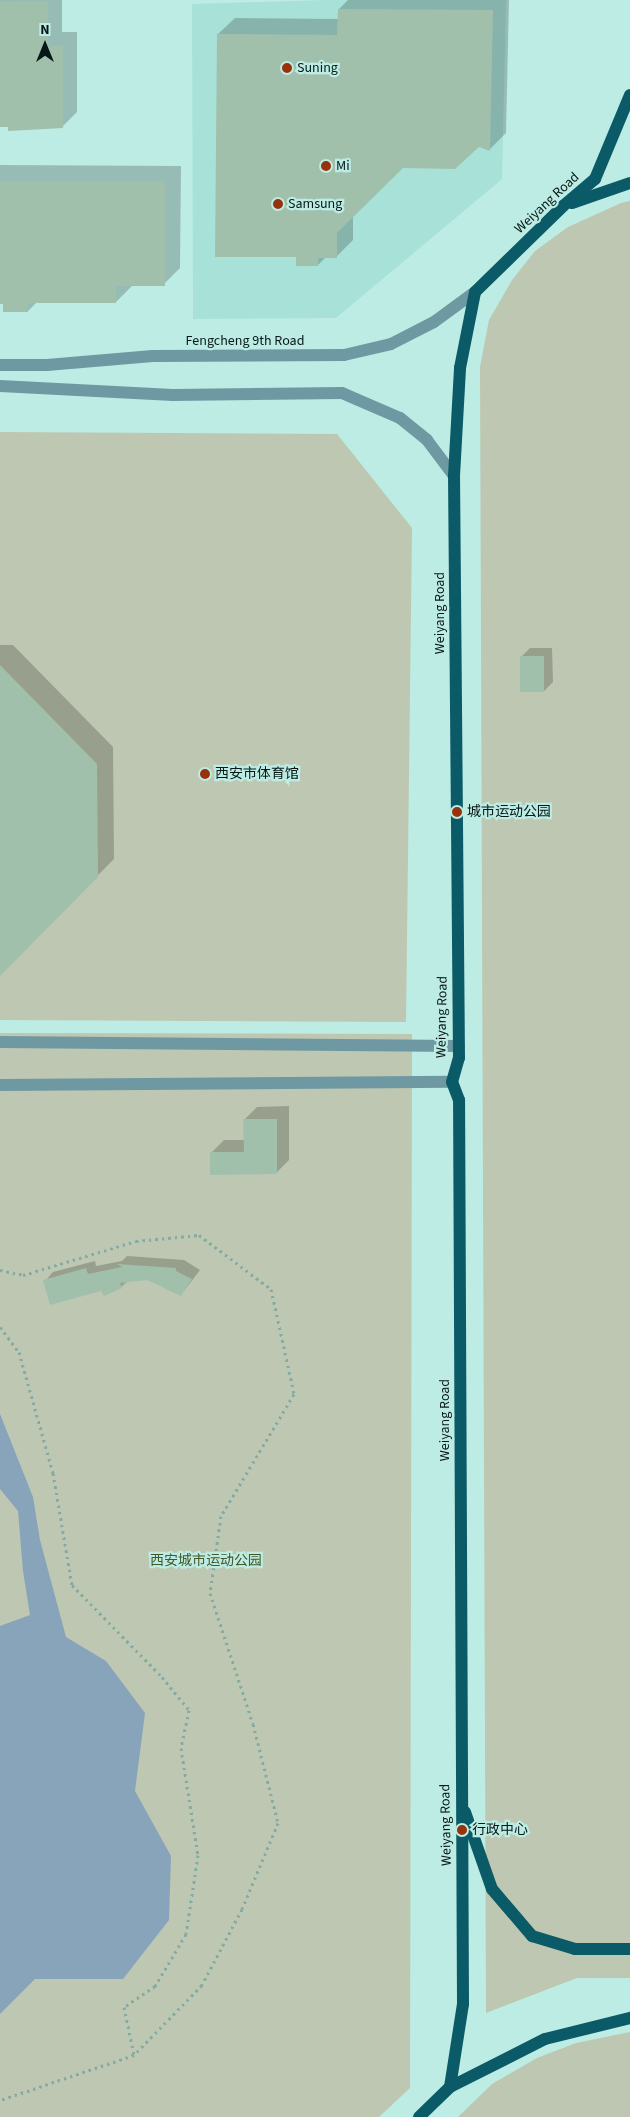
<!DOCTYPE html>
<meta charset="utf-8">
<style>
body{margin:0}
#map{position:relative;width:630px;height:2117px;overflow:hidden;background:#bdece4;font-family:"Source Sans 3","Noto Sans SC",sans-serif}
div>[style]{position:absolute}
.built>*{inset:0;background:#a8e1d8}
.green>*{inset:0;background:#bec7b1}
.water>*{inset:0;background:#88a4bb}
.shadow>*{inset:0;background:#0003}
.building>*{inset:0;background:#a1c0ab;transform-origin:0 0}
.path>*{height:3px;margin-top:-1.5px;transform-origin:0;background:repeating-linear-gradient(90deg,#84aaa4 0 2.5px,transparent 0 6.5px)}
.minor>*{height:12px;margin:-6px;padding:0 6px;transform-origin:6px;border-radius:6px;background:#6f99a2}
.tertiary>*{height:12px;margin:-6px;padding:0 6px;transform-origin:6px;border-radius:6px;background:#6f99a2}
.primary>*{height:12px;margin:-6px;padding:0 6px;transform-origin:6px;border-radius:6px;background:#0b5a67}
.dots>*{width:14px;height:14px;translate:-50% -50%;box-sizing:border-box;border:2px solid #bdece4;border-radius:50%}
span{translate:-50% -50%;white-space:nowrap;text-align:center;line-height:1.15;-webkit-text-stroke:4.5px #bdece4;paint-order:stroke}
.poi-label{font-size:14px;color:#071816}
.left{translate:0 -50%;text-align:left}
.street-label{font-size:14px;color:#071816}
.park-label{font-size:14px;color:#465727}
.north{position:absolute;left:20px;top:20px;width:50px;height:50px;-webkit-text-stroke:4px #bdece4;paint-order:stroke;rotate:0deg;font-size:14px;font-weight:700;line-height:20px;text-align:center;color:#071816}
.north::after{content:'';display:block;margin:auto;width:18px;height:22px;background:#071816;clip-path:polygon(50% 0,100% 100%,50% 72%,0 100%)}
</style>
<div id="map">
<div class="built">
<i style="clip-path:polygon(325px 0,506px 0,502px 179px,336px 318px,193px 319px,192px 4px)"></i>
</div>
<div class="green">
<i style="clip-path:polygon(630px 201px,630px 1978px,577px 1978px,486px 2013px,480px 367px,489px 320px,512px 280px,535px 251px,568px 227px,621px 203px)"></i>
<i style="clip-path:polygon(0 432px,337px 434px,412px 528px,406px 1022px,0 1020px)"></i>
<i style="clip-path:polygon(0 1033px,412px 1034px,410px 2088px,379px 2117px,0 2117px)"></i>
<i style="clip-path:polygon(630px 2032px,630px 2117px,458px 2117px,492px 2084px,537px 2058px,576px 2043px)"></i>
</div>
<div class="water">
<i style="clip-path:polygon(0 1414px,33px 1497px,40px 1540px,66px 1637px,106px 1661px,145px 1713px,135px 1791px,171px 1856px,169px 1920px,123px 1979px,35px 1979px,0 2014px,0 1626px,30px 1615px,23px 1571px,18px 1511px,0 1489px)"></i>
</div>
<div class="shadow">
<i style="clip-path:polygon(0 0,62px 0,62px 32px,77px 32px,77px 112px,62px 127px,0 125px)"></i>
<i style="clip-path:polygon(348px 0,509px 0,506px 133px,490px 149px,479px 146px,402px 167px,353px 215px,353px 240px,336px 257px,326px 257px,318px 265px,298px 256px,218px 34px,235px 18px,339px 19px,339px 9px)"></i>
<i style="clip-path:polygon(0 165px,181px 166px,180px 268px,164px 284px,132px 286px,116px 302px,37px 302px,28px 311px,0 303px)"></i>
<i style="clip-path:polygon(0 645px,13px 645px,113px 747px,114px 859px,0 974px)"></i>
<i style="clip-path:polygon(530px 648px,552px 648px,553px 682px,544px 691px,522px 656px)"></i>
<i style="clip-path:polygon(289px 1106px,289px 1160px,277px 1172px,211px 1153px,224px 1140px,245px 1140px,244px 1120px,257px 1107px)"></i>
<i style="clip-path:polygon(127px 1256px,184px 1260px,200px 1270px,181px 1295px,148px 1278px,128px 1281px,121px 1287px,102px 1290px,45px 1281px,53px 1272px,95px 1261px,96px 1266px,122px 1261px)"></i>
</div>
<div class="building">
<i style="clip-path:polygon(48px 1px,48px 46px,63px 46px,63px 128px,8px 131px,8px 127px,0 127px,0 2px)"></i>
<i style="clip-path:polygon(338px 9px,493px 10px,490px 151px,479px 147px,455px 169px,403px 168px,337px 233px,337px 258px,318px 258px,318px 266px,296px 266px,296px 257px,215px 257px,217px 34px,337px 35px)"></i>
<i style="clip-path:polygon(0 181px,165px 181px,165px 286px,116px 286px,116px 303px,28px 303px,28px 312px,3px 312px,3px 304px,0 304px)"></i>
<i style="left:520px;top:656px;width:24px;height:36px"></i>
<i style="clip-path:polygon(0 665px,97px 764px,98px 877px,0 976px)"></i>
<i style="clip-path:polygon(243px 1119px,277px 1119px,277px 1174px,210px 1175px,210px 1152px,244px 1152px)"></i>
<i style="clip-path:polygon(117px 1264px,176px 1268px,176px 1271px,192px 1279px,181px 1296px,147px 1280px,120px 1283px,122px 1288px,104px 1296px,101px 1291px,50px 1305px,43px 1280px,86px 1268px,88px 1274px,122px 1267px)"></i>
</div>
<div class="path">
<i style="left:0;top:1270px;width:24px;rotate:12deg"></i>
<i style="left:23px;top:1275px;width:118px;rotate:-16.7deg"></i>
<i style="left:136px;top:1241px;width:63px;rotate:-5.4deg"></i>
<i style="left:199px;top:1235px;width:90px;rotate:36.9deg"></i>
<i style="left:271px;top:1289px;width:107px;rotate:77.6deg"></i>
<i style="left:294px;top:1394px;width:142px;rotate:120.9deg"></i>
<i style="left:221px;top:1516px;width:78px;rotate:98.1deg"></i>
<i style="left:210px;top:1593px;width:138px;rotate:71.8deg"></i>
<i style="left:253px;top:1724px;width:102px;rotate:75.8deg"></i>
<i style="left:278px;top:1823px;width:93px;rotate:112.7deg"></i>
<i style="left:242px;top:1909px;width:86px;rotate:117.8deg"></i>
<i style="left:202px;top:1985px;width:98px;rotate:134.2deg"></i>
<i style="left:134px;top:2055px;width:141px;rotate:161.4deg"></i>
<i style="left:0;top:1327px;width:31px;rotate:53deg"></i>
<i style="left:19px;top:1352px;width:126px;rotate:74.3deg"></i>
<i style="left:53px;top:1473px;width:114px;rotate:80.4deg"></i>
<i style="left:72px;top:1585px;width:129px;rotate:45.6deg"></i>
<i style="left:162px;top:1677px;width:43px;rotate:50.7deg"></i>
<i style="left:189px;top:1710px;width:39px;rotate:102deg"></i>
<i style="left:181px;top:1748px;width:108px;rotate:81deg"></i>
<i style="left:198px;top:1855px;width:80px;rotate:98.6deg"></i>
<i style="left:186px;top:1934px;width:61px;rotate:120.8deg"></i>
<i style="left:155px;top:1986px;width:37px;rotate:146deg"></i>
<i style="left:124px;top:2007px;width:49px;rotate:78.2deg"></i>
</div>
<div class="minor">
<i style="left:0;top:1042px;width:459px;rotate:0.5deg"></i>
<i style="left:0;top:1085px;width:452px;rotate:-0.4deg"></i>
</div>
<div class="tertiary">
<i style="left:0;top:365px;width:47px"></i>
<i style="left:47px;top:365px;width:106px;rotate:-4.9deg"></i>
<i style="left:153px;top:356px;width:191px;rotate:-0.3deg"></i>
<i style="left:344px;top:355px;width:48px;rotate:-13.2deg"></i>
<i style="left:391px;top:344px;width:48px;rotate:-27.1deg"></i>
<i style="left:434px;top:322px;width:51px;rotate:-36.2deg"></i>
<i style="left:0;top:386px;width:173px;rotate:3deg"></i>
<i style="left:173px;top:395px;width:169px;rotate:-0.7deg"></i>
<i style="left:342px;top:393px;width:63px;rotate:23.3deg"></i>
<i style="left:400px;top:418px;width:35px;rotate:39deg"></i>
<i style="left:427px;top:440px;width:45px;rotate:53.1deg"></i>
</div>
<div class="primary">
<i style="left:572px;top:203px;width:61px;rotate:-19deg"></i>
<i style="left:465px;top:1812px;width:82px;rotate:70.7deg"></i>
<i style="left:492px;top:1889px;width:62px;rotate:49.6deg"></i>
<i style="left:532px;top:1936px;width:45px;rotate:16.8deg"></i>
<i style="left:575px;top:1949px;width:55px"></i>
<i style="left:450px;top:2087px;width:84px;rotate:-81.1deg"></i>
<i style="left:463px;top:2004px;width:904px;rotate:-90.25deg"></i>
<i style="left:459px;top:1100px;width:19px;rotate:-111deg"></i>
<i style="left:452px;top:1082px;width:25px;rotate:-74deg"></i>
<i style="left:459px;top:1058px;width:582px;rotate:-90.49deg"></i>
<i style="left:454px;top:476px;width:108px;rotate:-86.8deg"></i>
<i style="left:460px;top:368px;width:77px;rotate:-78.8deg"></i>
<i style="left:475px;top:292px;width:123px;rotate:-44.3deg"></i>
<i style="left:563px;top:206px;width:42px;rotate:-40.2deg"></i>
<i style="left:595px;top:179px;width:91px;rotate:-67.4deg"></i>
<i style="left:419px;top:2117px;width:43px;rotate:-44.1deg"></i>
<i style="left:450px;top:2087px;width:106px;rotate:-26.8deg"></i>
<i style="left:545px;top:2039px;width:88px;rotate:-13.9deg"></i>
</div>
<div class="dots">
<i style="left:287px;top:68px;background:#98320a"></i>
<i style="left:326px;top:166px;background:#98320a"></i>
<i style="left:278px;top:204px;background:#98320a"></i>
<i style="left:205px;top:774px;background:#98320a"></i>
<i style="left:457px;top:812px;background:#98320a"></i>
<i style="left:462px;top:1830px;background:#98320a"></i>
</div>
<div class="poi-label">
<span class="left" style="left:297px;top:68px">Suning</span>
<span class="left" style="left:336px;top:166px">Mi</span>
<span class="left" style="left:288px;top:204px">Samsung</span>
<span class="left" style="left:215px;top:774px">西安市体育馆</span>
<span class="left" style="left:467px;top:812px">城市运动公园</span>
<span class="left" style="left:472px;top:1830px">行政中心</span>
</div>
<div class="street-label">
<span style="left:547px;top:203px;rotate:-43deg">Weiyang Road</span>
<span style="left:245px;top:341px">Fengcheng 9th Road</span>
<span style="left:440px;top:613px;rotate:-90deg">Weiyang Road</span>
<span style="left:442px;top:1017px;rotate:-89deg">Weiyang Road</span>
<span style="left:445px;top:1420px;rotate:-90deg">Weiyang Road</span>
<span style="left:446px;top:1825px;rotate:-91deg">Weiyang Road</span>
</div>
<div class="park-label">
<span style="left:206px;top:1561px">西安城市运动公园</span>
</div>
<div class="north">N</div>
</div>
